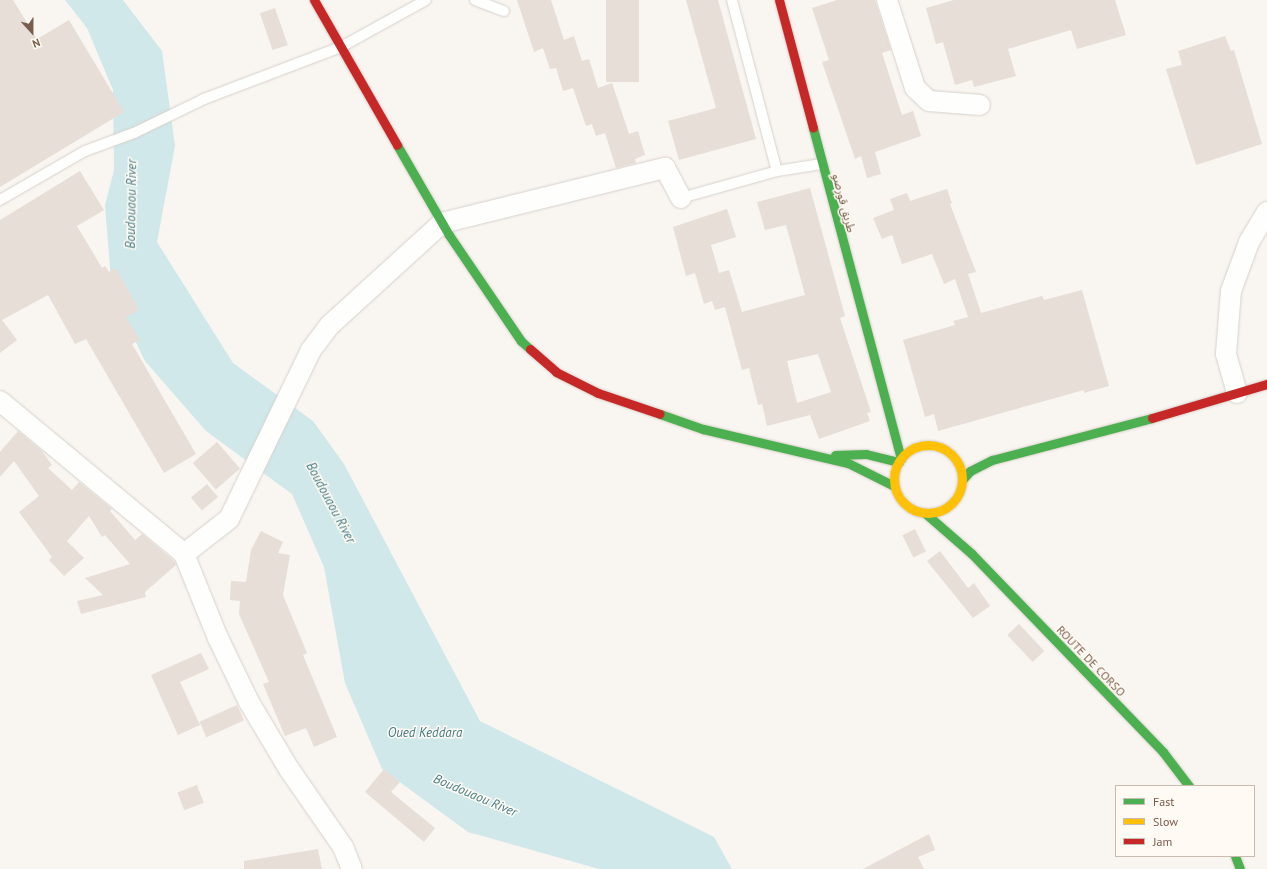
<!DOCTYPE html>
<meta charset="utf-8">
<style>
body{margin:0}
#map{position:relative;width:1267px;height:869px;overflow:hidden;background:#f9f5f0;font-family:"PT Sans","Noto Sans Arabic",sans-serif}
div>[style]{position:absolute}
.water>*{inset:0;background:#d0e8ea}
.building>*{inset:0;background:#e6ded7;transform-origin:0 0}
.roads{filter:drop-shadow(0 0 1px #d7d1cb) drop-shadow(0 0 1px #d7d1cb)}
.lane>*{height:10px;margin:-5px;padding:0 5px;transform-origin:5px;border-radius:5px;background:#fefefd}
.street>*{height:20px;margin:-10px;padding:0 10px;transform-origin:10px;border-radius:10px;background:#fefefd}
.fast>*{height:9px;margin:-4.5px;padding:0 4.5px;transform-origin:4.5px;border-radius:4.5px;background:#4caf50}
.slow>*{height:9px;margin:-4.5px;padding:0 4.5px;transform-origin:4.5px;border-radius:4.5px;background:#ffc107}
.slow>.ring{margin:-4.5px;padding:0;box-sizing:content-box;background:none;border:9px solid #ffc107;border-radius:50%}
.jam>*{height:9px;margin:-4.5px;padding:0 4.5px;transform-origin:4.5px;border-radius:4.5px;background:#c62828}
span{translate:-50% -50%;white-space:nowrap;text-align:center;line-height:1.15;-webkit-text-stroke:3px #fffaf3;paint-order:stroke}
.street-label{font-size:12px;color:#7a5c4d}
.water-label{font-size:13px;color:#437c86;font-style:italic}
.legend{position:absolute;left:1115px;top:785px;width:140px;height:72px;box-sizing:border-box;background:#fffaf3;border:1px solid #cabbb1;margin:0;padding:5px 7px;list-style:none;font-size:12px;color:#7a5c4d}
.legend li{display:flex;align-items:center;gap:8px;height:20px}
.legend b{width:20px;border:1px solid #cabbb1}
.north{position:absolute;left:12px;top:12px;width:40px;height:40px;-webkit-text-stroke:3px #fffaf3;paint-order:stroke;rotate:159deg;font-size:11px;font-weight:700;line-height:16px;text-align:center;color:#7a5c4d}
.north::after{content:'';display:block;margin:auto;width:14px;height:18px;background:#7a5c4d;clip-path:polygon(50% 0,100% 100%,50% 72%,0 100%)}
</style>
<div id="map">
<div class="water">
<i style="clip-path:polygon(65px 0,123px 0,162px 51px,175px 146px,157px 242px,233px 363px,313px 421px,344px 464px,480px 721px,714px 837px,732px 869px,599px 869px,468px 832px,382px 769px,345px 683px,324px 567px,292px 494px,206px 431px,145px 361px,112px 293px,105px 205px,114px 170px,113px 90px,87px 28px)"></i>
</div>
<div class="building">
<i style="clip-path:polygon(0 0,13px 0,37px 39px,69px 20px,124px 112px,0 187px)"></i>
<i style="clip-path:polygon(517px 0,551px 0,564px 40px,574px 36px,582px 61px,589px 59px,598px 88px,612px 83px,629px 134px,638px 131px,645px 155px,635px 159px,636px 163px,616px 168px,605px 133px,596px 136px,592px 124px,586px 126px,573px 88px,563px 91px,556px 68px,550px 69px,543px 48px,534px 52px)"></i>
<i style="left:606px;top:0;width:33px;height:82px"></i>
<i style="clip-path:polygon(686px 0,718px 0,756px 139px,679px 160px,668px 121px,716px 108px)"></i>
<i style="clip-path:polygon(837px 0,875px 0,891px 50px,882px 53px,902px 115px,913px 111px,921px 136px,875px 152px,881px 174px,867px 178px,861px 156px,855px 159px,822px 62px,829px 60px,812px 8px)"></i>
<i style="clip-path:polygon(954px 0,1115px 0,1126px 35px,1077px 49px,1071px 30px,1008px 49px,1016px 76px,974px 87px,972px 80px,955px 85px,943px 42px,936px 44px,926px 8px)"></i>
<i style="left:275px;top:8px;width:39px;height:16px;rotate:71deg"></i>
<i style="clip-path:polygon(1225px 36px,1231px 51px,1234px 50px,1262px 144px,1196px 165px,1166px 69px,1182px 65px,1178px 51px)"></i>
<i style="clip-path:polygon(80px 171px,104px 210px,77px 226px,102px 268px,105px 266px,109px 272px,116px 268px,139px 310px,126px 317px,140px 340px,132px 344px,196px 454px,164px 473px,86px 339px,75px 344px,48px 295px,2px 320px,17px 340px,0 353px,0 220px)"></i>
<i style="clip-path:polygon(evenodd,810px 188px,845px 316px,840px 318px,871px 412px,867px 413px,870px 421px,819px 439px,810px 415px,767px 426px,762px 404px,758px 405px,749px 368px,742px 370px,725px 307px,715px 310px,712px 301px,704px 304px,695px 273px,686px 276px,673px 227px,727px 209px,736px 237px,711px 245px,719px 273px,729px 270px,742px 312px,805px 295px,786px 225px,765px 230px,757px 202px,810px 188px,818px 354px,831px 392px,797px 403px,787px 361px,818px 354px)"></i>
<i style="clip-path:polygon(947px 189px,952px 203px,950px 204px,976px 272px,968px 274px,981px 313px,1042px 296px,1044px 300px,1082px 290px,1109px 386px,1084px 393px,1084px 390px,938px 431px,934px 414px,925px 417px,903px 340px,955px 325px,953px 321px,968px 317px,955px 279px,944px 284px,932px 254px,902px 264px,892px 235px,882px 239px,873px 218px,894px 210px,890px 199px,907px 193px,910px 201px)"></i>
<i style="clip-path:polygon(18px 431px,42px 451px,52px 465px,48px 468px,72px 490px,79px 482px,112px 509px,110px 511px,135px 540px,142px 534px,174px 561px,176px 565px,145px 592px,146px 597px,81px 614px,77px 601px,103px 595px,85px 578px,130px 564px,105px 535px,102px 537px,89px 516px,67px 541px,84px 558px,64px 576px,49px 560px,52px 557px,19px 512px,39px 496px,14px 461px,0 477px,0 452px)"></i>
<i style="left:217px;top:442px;width:35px;height:32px;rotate:49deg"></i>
<i style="left:207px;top:484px;width:17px;height:21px;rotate:50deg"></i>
<i style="left:915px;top:529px;width:25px;height:14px;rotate:64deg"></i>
<i style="clip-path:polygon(261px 531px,283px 542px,278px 553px,290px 555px,283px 595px,307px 653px,303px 655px,337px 737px,314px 747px,306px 728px,285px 736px,263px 684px,269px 682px,239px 614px,240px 601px,230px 600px,231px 581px,246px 582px,251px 550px)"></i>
<i style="clip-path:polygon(940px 551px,968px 588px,974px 583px,990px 606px,973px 618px,927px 561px)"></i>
<i style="left:1019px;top:624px;width:37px;height:16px;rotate:47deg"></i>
<i style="clip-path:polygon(201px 653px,209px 669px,180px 682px,200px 725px,178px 735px,151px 675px)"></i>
<i style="left:237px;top:705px;width:17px;height:41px;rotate:66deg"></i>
<i style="clip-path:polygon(384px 769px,400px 782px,391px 792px,435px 828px,424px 842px,365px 792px)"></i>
<i style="left:197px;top:785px;width:19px;height:21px;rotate:69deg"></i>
<i style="clip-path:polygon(929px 834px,935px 850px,918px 857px,924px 869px,863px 869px)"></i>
<i style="clip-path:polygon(318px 849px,322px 869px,244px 869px,244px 861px)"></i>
</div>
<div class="roads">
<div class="lane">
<i style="left:475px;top:0;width:31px;rotate:21deg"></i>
<i style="left:732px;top:0;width:177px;rotate:75.3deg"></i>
<i style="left:777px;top:171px;width:45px;rotate:-9deg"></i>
<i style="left:681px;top:198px;width:100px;rotate:-15.7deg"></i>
<i style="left:0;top:200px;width:98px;rotate:-30deg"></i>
<i style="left:85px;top:151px;width:52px;rotate:-20.2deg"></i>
<i style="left:134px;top:133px;width:78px;rotate:-25.9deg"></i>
<i style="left:204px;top:99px;width:147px;rotate:-20.8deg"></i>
<i style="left:341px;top:47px;width:97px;rotate:-28.9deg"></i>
</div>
<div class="street">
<i style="left:887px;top:0;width:92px;rotate:72.3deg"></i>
<i style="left:915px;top:88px;width:19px;rotate:43deg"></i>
<i style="left:929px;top:101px;width:51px;rotate:4.5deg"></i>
<i style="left:1237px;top:393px;width:41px;rotate:-105.8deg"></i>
<i style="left:1226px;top:354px;width:63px;rotate:-85.5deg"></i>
<i style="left:1231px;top:291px;width:52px;rotate:-69.8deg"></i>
<i style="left:1249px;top:242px;width:35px;rotate:-59deg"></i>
<i style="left:0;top:401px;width:239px;rotate:39.7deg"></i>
<i style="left:184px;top:554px;width:91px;rotate:68deg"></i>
<i style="left:218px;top:638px;width:71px;rotate:64.2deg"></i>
<i style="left:249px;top:702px;width:78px;rotate:59.2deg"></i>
<i style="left:289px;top:769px;width:95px;rotate:55.3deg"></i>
<i style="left:343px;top:847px;width:24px;rotate:68deg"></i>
<i style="left:184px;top:554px;width:57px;rotate:-37.9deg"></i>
<i style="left:229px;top:519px;width:188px;rotate:-64.1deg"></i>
<i style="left:311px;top:350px;width:31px;rotate:-53deg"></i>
<i style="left:330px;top:325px;width:151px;rotate:-42.3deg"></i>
<i style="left:442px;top:223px;width:230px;rotate:-13.9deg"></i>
<i style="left:665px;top:168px;width:34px;rotate:62deg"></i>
</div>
<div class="fast">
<i style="left:813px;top:128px;width:342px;rotate:75.1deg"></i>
<i style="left:397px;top:145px;width:104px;rotate:60deg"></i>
<i style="left:449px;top:235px;width:128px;rotate:55.8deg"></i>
<i style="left:521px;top:341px;width:12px;rotate:42deg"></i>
<i style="left:660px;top:414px;width:46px;rotate:19.2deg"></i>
<i style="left:703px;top:429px;width:149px;rotate:13.2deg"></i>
<i style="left:848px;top:463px;width:51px;rotate:26.6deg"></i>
<i style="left:835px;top:455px;width:31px;rotate:-2deg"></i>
<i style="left:866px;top:454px;width:34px;rotate:14deg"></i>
<i style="left:962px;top:480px;width:12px;rotate:-48deg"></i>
<i style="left:970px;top:471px;width:25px;rotate:-27deg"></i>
<i style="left:992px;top:460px;width:165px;rotate:-14.7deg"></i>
<i style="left:925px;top:513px;width:62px;rotate:41.1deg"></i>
<i style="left:972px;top:554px;width:275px;rotate:46deg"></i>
<i style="left:1163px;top:752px;width:43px;rotate:52.6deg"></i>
<i style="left:1235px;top:856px;width:14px;rotate:69deg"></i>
</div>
<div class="slow">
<i class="ring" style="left:894px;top:445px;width:59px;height:59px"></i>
</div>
<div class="jam">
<i style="left:314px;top:0;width:167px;rotate:60.2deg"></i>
<i style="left:779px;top:0;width:132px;rotate:75.1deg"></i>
<i style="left:530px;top:349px;width:35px;rotate:41deg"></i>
<i style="left:556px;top:372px;width:47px;rotate:26.6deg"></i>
<i style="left:598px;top:393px;width:65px;rotate:18.7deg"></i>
<i style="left:1152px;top:418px;width:120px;rotate:-16.5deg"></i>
</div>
</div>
<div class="street-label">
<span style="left:844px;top:203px;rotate:75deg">طريق قورصو</span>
<span style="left:1091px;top:661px;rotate:46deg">ROUTE DE CORSO</span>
</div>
<div class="water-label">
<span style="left:132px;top:204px;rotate:-89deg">Boudouaou River</span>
<span style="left:330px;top:503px;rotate:62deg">Boudouaou River</span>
<span style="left:425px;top:733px">Oued Keddara</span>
<span style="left:475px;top:796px;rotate:23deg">Boudouaou River</span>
</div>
<ul class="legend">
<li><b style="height:5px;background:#4caf50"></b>Fast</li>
<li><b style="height:5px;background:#ffc107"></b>Slow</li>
<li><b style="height:5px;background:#c62828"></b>Jam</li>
</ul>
<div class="north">N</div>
</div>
